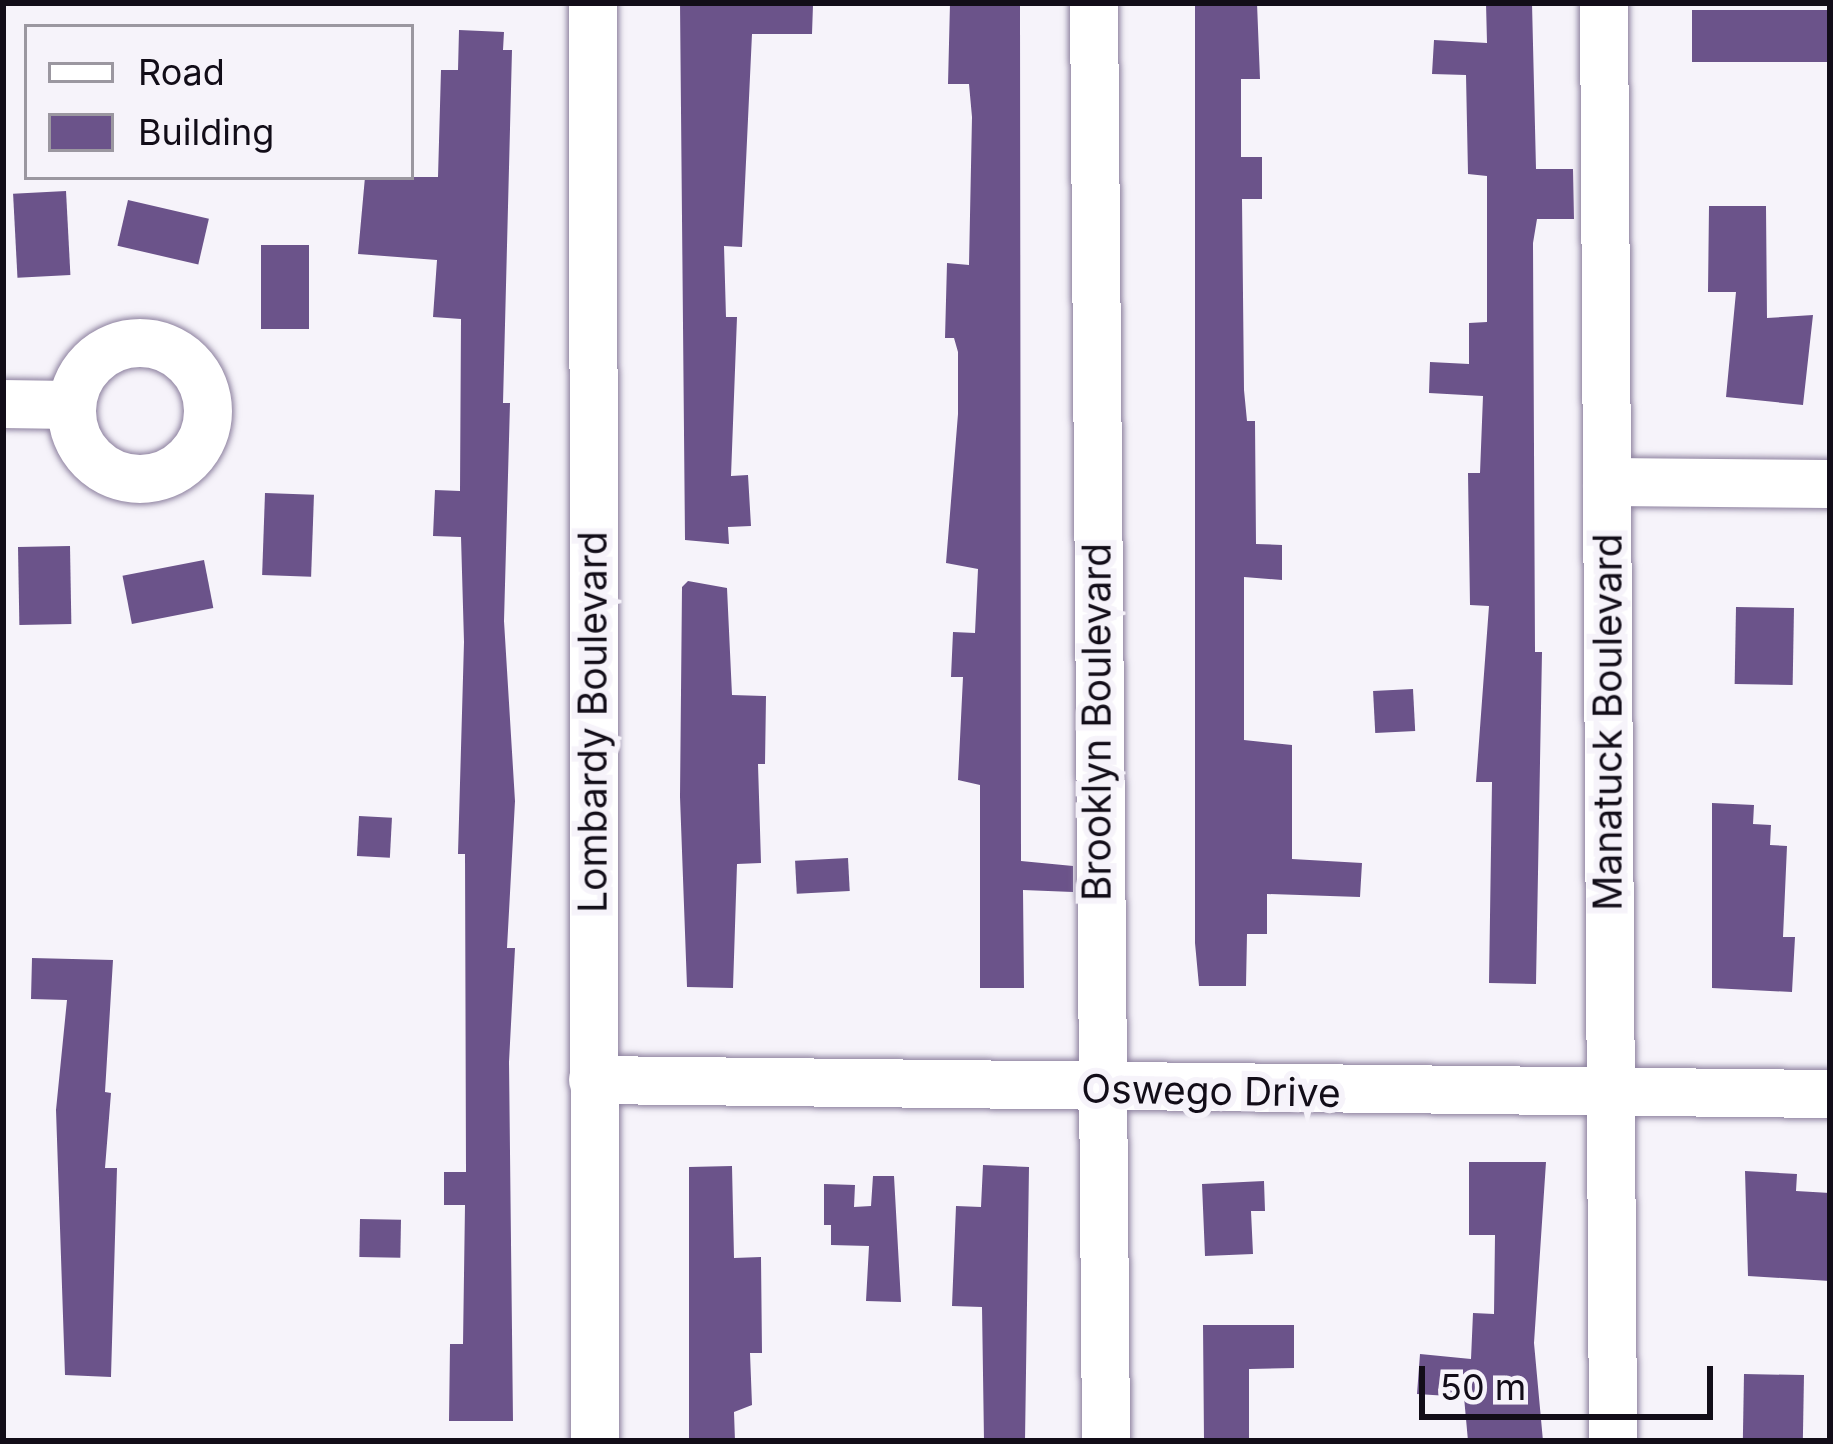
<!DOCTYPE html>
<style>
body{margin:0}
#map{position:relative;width:1833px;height:1444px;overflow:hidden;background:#f6f3fa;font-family:Inter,sans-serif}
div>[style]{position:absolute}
.building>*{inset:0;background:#6b538a;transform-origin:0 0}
.roads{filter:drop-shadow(0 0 3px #8c809e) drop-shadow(0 0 3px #8c809e)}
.minor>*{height:48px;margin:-24px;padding:0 24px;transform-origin:24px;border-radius:24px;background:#fff}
.minor>.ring{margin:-24px;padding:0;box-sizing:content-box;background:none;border:48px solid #fff;border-radius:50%}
span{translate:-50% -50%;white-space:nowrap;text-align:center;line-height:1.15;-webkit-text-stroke:12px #f6f3fa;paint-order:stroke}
.street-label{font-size:39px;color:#120d18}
.frame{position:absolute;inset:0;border:6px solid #120d18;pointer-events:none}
.legend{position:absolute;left:24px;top:24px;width:390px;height:156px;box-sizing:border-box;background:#f6f3fa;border:3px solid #9b97a0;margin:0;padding:15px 21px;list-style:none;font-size:36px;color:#120d18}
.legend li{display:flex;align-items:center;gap:24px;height:60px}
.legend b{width:60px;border:3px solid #9b97a0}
.scale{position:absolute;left:1419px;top:1366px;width:294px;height:54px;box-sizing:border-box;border:6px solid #120d18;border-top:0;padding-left:15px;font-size:36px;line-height:42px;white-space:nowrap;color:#120d18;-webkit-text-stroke:9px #f6f3fa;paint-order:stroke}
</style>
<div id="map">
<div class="building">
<i style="clip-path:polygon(680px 3px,813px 5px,812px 34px,752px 34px,742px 247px,724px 246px,726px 317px,737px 317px,731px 476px,748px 475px,751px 526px,728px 527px,729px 544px,685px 540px)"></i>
<i style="clip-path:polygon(950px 3px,1020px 3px,1021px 861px,1073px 866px,1073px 892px,1023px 890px,1024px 988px,980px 988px,980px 785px,958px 780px,963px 677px,951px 677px,953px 632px,975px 633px,978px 569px,946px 563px,958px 414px,958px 352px,954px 338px,945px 338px,947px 263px,969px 265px,972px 117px,969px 84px,948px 84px)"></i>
<i style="clip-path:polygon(1195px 3px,1257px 3px,1260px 79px,1241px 79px,1241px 157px,1262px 157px,1262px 199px,1242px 199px,1244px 390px,1247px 421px,1255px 421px,1256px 544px,1282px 545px,1282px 580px,1244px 577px,1244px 740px,1292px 745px,1292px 859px,1362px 863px,1360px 897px,1267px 894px,1267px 934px,1247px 934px,1246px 986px,1199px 986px,1195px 943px)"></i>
<i style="clip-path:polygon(1486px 3px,1532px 3px,1536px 169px,1573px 169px,1574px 219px,1537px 219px,1533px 243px,1535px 652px,1542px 652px,1536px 984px,1489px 983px,1492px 782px,1476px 782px,1489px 606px,1470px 605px,1468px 473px,1480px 473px,1483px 396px,1429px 393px,1430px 362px,1469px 364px,1469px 323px,1487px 322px,1487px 176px,1468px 174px,1466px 75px,1432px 74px,1434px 40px,1487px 43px)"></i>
<i style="left:1692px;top:10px;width:138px;height:52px"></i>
<i style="clip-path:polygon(459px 30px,504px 32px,503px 50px,512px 50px,503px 403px,510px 403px,504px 621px,515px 801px,507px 948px,515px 948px,509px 1062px,513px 1421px,449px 1421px,450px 1344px,463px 1344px,465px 1205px,444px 1205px,444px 1172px,466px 1172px,465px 854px,458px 854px,464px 642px,461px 537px,433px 536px,435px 490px,460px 491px,461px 319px,433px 317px,437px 260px,358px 254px,365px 177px,438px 177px,441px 70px,458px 70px)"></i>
<i style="left:66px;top:191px;width:84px;height:53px;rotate:87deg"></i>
<i style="left:128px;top:200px;width:83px;height:47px;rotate:13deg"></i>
<i style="clip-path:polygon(1709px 206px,1766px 206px,1767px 318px,1813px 315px,1803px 405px,1726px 397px,1736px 292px,1708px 292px)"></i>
<i style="left:261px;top:245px;width:48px;height:84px"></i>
<i style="left:265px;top:493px;width:49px;height:82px;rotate:2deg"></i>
<i style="left:70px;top:546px;width:78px;height:52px;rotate:89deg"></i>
<i style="left:204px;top:560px;width:49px;height:83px;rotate:79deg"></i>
<i style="clip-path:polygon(688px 581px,727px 588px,732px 695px,766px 696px,765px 764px,758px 764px,761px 863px,737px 864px,733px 988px,687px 987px,680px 797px,682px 587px)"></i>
<i style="left:1736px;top:607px;width:58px;height:77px;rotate:1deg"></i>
<i style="left:1413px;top:689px;width:42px;height:40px;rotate:87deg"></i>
<i style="clip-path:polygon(1712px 803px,1754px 805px,1753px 824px,1771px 825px,1770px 845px,1787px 846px,1783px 937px,1795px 937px,1792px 992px,1712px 988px)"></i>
<i style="left:359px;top:816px;width:33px;height:40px;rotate:3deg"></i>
<i style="left:848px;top:858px;width:33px;height:53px;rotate:87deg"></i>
<i style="clip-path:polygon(32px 958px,113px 960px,105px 1092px,111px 1093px,105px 1168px,117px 1168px,111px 1377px,65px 1375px,56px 1110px,67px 1000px,31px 999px)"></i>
<i style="clip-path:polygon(1469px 1162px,1546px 1162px,1534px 1343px,1543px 1441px,1468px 1441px,1464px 1397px,1417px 1394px,1420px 1354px,1471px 1359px,1473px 1313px,1494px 1314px,1495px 1235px,1469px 1235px)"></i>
<i style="clip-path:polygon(983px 1165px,1029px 1167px,1025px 1441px,984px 1441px,982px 1307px,952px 1306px,956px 1206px,981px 1207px)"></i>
<i style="clip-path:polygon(732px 1166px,734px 1258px,761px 1257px,762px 1353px,750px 1353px,752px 1405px,734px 1412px,735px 1441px,689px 1441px,689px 1167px)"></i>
<i style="clip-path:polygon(1745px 1171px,1797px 1174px,1796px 1191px,1830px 1193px,1830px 1281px,1748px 1276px)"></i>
<i style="clip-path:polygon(873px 1176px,894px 1176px,901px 1302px,866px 1301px,869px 1246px,831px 1245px,831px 1225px,824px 1225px,824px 1184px,855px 1185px,854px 1207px,871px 1206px)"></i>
<i style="clip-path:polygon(1264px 1181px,1265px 1211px,1251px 1211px,1253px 1254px,1205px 1256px,1202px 1184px)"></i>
<i style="left:360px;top:1219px;width:41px;height:38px;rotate:1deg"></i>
<i style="clip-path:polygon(1203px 1325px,1294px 1325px,1294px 1368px,1249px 1369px,1249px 1441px,1204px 1441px)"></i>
<i style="left:1744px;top:1374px;width:60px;height:67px;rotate:1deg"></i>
</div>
<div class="roads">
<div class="minor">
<i style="left:593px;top:3px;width:1438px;rotate:89.92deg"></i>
<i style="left:1094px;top:3px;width:1438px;rotate:89.52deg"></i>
<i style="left:1604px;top:3px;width:1438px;rotate:89.64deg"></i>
<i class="ring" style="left:72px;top:343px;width:88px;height:88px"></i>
<i style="left:3px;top:404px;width:68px;rotate:0.8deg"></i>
<i style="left:1607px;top:482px;width:223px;rotate:0.5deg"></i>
<i style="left:593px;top:1080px;width:1237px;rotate:0.65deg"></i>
</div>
</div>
<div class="street-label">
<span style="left:593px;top:722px;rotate:-90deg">Lombardy Boulevard</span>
<span style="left:1097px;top:722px;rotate:-90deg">Brooklyn Boulevard</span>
<span style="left:1608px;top:722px;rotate:-90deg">Manatuck Boulevard</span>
<span style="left:1211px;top:1091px;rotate:1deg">Oswego Drive</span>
</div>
<div class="frame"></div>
<ul class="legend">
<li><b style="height:15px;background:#fff"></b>Road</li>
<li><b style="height:33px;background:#6b538a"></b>Building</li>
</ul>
<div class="scale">50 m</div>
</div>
